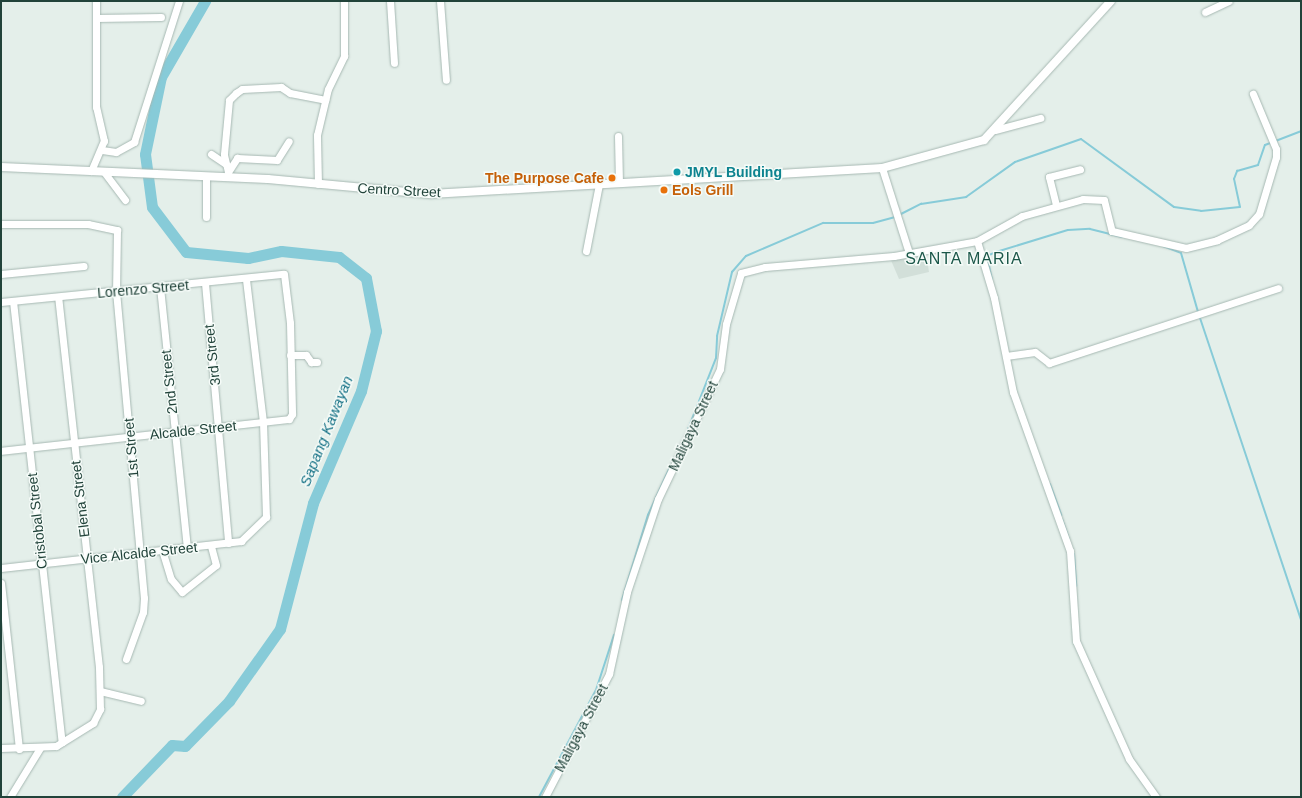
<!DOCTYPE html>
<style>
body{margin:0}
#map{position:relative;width:1302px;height:798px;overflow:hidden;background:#e4efea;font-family:Helvetica,sans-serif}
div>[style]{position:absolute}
.built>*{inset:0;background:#d2dfd9}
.stream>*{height:2px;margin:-1px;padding:0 1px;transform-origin:1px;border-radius:1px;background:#87cbd8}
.river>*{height:11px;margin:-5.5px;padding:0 5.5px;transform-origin:5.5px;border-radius:5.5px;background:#87cbd8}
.roads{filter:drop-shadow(0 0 1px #a6b8b2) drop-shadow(0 0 1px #a6b8b2)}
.minor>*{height:7px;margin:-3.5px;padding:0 3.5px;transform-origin:3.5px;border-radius:3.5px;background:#fff}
.tertiary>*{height:8px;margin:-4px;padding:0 4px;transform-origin:4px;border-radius:4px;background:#fff}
.dots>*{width:11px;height:11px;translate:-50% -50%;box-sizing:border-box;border:2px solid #f5fbf8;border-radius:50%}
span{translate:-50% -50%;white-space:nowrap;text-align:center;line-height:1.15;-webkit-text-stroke:3px #f5fbf8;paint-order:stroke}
.culture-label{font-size:14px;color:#0d838f;font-weight:700}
.left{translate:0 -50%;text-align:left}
.food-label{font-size:14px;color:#c56008;font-weight:700}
.right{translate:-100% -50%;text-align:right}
.street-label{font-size:14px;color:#21433a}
.water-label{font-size:15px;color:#157185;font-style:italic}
.quarter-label{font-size:16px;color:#1b5749;letter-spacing:1px}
.frame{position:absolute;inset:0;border:2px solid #21433a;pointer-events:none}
</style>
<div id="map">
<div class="built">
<i style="clip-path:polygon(926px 253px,929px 272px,899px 279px,890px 258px)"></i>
</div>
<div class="stream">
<i style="left:1301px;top:36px;width:15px;rotate:90deg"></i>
<i style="left:899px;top:215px;width:25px;rotate:-27deg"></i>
<i style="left:921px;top:204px;width:46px;rotate:-8.8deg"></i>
<i style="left:966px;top:197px;width:60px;rotate:-35.5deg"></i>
<i style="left:1015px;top:162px;width:70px;rotate:-19.2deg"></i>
<i style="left:1081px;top:139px;width:115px;rotate:36.2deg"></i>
<i style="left:1174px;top:207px;width:27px;rotate:8deg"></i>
<i style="left:1201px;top:211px;width:39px;rotate:-6deg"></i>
<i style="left:1240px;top:207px;width:29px;rotate:-102deg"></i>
<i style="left:1234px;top:179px;width:9px;rotate:-69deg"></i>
<i style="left:1237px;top:171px;width:22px;rotate:-16deg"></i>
<i style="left:1258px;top:165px;width:21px;rotate:-71deg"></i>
<i style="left:1265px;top:145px;width:39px;rotate:-21deg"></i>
<i style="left:1163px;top:246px;width:19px;rotate:21deg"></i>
<i style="left:1181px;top:253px;width:61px;rotate:73.9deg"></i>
<i style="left:992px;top:280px;width:25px;rotate:-102deg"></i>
<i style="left:987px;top:256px;width:10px;rotate:-24deg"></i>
<i style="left:996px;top:252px;width:75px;rotate:-17deg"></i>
<i style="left:1068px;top:230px;width:22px;rotate:-3deg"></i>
<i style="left:1090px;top:229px;width:33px;rotate:14deg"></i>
<i style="left:1199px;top:315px;width:321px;rotate:71.5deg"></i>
<i style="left:688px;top:429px;width:76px;rotate:-68.5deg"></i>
<i style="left:716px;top:358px;width:22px;rotate:-87deg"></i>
<i style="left:717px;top:336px;width:66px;rotate:-76.8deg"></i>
<i style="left:732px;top:272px;width:21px;rotate:-49deg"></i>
<i style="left:746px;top:256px;width:84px;rotate:-23.2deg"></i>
<i style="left:823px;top:223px;width:50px"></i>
<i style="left:873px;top:223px;width:23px;rotate:-15deg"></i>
<i style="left:1050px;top:484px;width:33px;rotate:70deg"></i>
<i style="left:1062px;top:519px;width:21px;rotate:71deg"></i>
<i style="left:1074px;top:554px;width:32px;rotate:86deg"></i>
<i style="left:622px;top:600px;width:89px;rotate:-73deg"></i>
<i style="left:648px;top:515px;width:53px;rotate:-65.4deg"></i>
<i style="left:539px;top:797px;width:121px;rotate:-62deg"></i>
<i style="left:596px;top:690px;width:58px;rotate:-71.9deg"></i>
</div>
<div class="river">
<i style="left:122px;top:797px;width:72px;rotate:-46.1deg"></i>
<i style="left:172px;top:745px;width:13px;rotate:4deg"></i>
<i style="left:185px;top:746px;width:63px;rotate:-45.6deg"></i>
<i style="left:229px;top:701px;width:88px;rotate:-54.7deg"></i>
<i style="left:280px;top:629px;width:130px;rotate:-75.3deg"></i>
<i style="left:313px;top:503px;width:122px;rotate:-66.8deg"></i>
<i style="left:361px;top:391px;width:62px;rotate:-76deg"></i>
<i style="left:376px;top:331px;width:54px;rotate:-100.7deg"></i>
<i style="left:366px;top:278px;width:34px;rotate:-142deg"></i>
<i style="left:339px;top:257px;width:58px;rotate:-174.1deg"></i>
<i style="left:281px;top:251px;width:34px;rotate:168deg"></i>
<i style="left:248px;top:258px;width:62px;rotate:-174.5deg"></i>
<i style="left:186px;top:252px;width:56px;rotate:-127.1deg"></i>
<i style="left:152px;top:207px;width:53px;rotate:-97.5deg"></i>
<i style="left:145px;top:154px;width:79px;rotate:-78.3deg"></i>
<i style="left:161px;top:77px;width:88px;rotate:-59.9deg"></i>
</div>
<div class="roads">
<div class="minor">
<i style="left:390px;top:1px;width:62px;rotate:86.3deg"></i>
<i style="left:440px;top:1px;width:79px;rotate:85.7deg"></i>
<i style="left:1205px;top:12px;width:26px;rotate:-25deg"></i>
<i style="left:96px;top:18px;width:65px;rotate:-0.9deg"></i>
<i style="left:995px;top:130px;width:47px;rotate:-14.9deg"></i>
<i style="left:618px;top:136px;width:47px;rotate:88.8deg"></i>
<i style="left:102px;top:150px;width:14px;rotate:8deg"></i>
<i style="left:116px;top:152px;width:21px;rotate:-29deg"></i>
<i style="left:134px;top:142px;width:148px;rotate:-72.3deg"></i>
<i style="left:211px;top:154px;width:18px;rotate:34deg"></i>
<i style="left:882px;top:168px;width:89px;rotate:72.4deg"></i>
<i style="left:91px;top:171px;width:33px;rotate:-67deg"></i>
<i style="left:104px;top:141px;width:35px;rotate:-103deg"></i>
<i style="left:96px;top:107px;width:106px;rotate:-90deg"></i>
<i style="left:104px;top:172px;width:35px;rotate:53deg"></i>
<i style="left:228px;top:172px;width:18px;rotate:-103deg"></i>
<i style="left:224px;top:154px;width:54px;rotate:-84.7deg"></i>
<i style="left:229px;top:100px;width:10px;rotate:-45deg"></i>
<i style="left:236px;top:93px;width:7px;rotate:-34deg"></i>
<i style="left:242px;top:89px;width:39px;rotate:-3deg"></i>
<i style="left:281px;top:87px;width:11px;rotate:34deg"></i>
<i style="left:290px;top:93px;width:36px;rotate:11deg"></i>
<i style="left:228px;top:172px;width:17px;rotate:-57deg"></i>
<i style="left:237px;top:158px;width:40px;rotate:2.9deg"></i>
<i style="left:277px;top:160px;width:22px;rotate:-58deg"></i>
<i style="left:206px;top:176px;width:41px;rotate:90deg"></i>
<i style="left:318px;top:184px;width:49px;rotate:-91.2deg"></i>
<i style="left:317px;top:135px;width:47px;rotate:-76.6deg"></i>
<i style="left:328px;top:89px;width:37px;rotate:-64deg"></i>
<i style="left:344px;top:56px;width:55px;rotate:-90deg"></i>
<i style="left:1056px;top:205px;width:29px;rotate:-104deg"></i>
<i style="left:1049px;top:177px;width:32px;rotate:-14deg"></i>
<i style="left:1px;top:224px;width:87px"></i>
<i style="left:88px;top:224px;width:30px;rotate:12deg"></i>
<i style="left:117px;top:230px;width:61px;rotate:90.9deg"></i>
<i style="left:116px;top:291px;width:308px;rotate:84.8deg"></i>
<i style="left:144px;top:598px;width:14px;rotate:94deg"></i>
<i style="left:143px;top:612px;width:50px;rotate:109.9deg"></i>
<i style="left:977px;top:241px;width:59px;rotate:73.4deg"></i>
<i style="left:994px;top:298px;width:96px;rotate:78.6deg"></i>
<i style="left:1013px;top:392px;width:169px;rotate:70.3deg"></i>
<i style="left:1070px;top:551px;width:90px;rotate:86.2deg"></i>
<i style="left:1076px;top:641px;width:129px;rotate:65.8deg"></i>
<i style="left:1129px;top:759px;width:47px;rotate:54.6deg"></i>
<i style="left:586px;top:251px;width:68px;rotate:-79deg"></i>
<i style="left:1px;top:274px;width:83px;rotate:-5.5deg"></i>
<i style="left:205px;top:283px;width:261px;rotate:84.9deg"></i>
<i style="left:160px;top:287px;width:261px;rotate:84.1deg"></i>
<i style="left:13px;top:301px;width:444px;rotate:83.7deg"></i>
<i style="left:1px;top:302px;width:284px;rotate:-5.7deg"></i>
<i style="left:284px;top:274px;width:49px;rotate:83deg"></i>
<i style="left:290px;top:323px;width:91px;rotate:88.7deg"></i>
<i style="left:292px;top:414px;width:6px;rotate:121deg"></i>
<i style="left:289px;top:419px;width:290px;rotate:173.7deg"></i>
<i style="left:290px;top:355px;width:16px"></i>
<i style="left:306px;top:355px;width:9px;rotate:54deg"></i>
<i style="left:311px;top:362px;width:6px"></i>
<i style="left:1006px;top:356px;width:29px;rotate:-8deg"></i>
<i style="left:1035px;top:352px;width:18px;rotate:38deg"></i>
<i style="left:1049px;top:363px;width:241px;rotate:-18.1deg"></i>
<i style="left:162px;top:550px;width:30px;rotate:73deg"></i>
<i style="left:171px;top:579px;width:17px;rotate:50deg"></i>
<i style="left:182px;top:592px;width:43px;rotate:-38.5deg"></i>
<i style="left:216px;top:565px;width:20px;rotate:-105deg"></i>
<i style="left:1px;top:568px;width:242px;rotate:-6.4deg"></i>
<i style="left:241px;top:541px;width:35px;rotate:-44deg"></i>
<i style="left:266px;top:517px;width:95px;rotate:-91.8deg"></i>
<i style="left:263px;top:422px;width:144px;rotate:-96.8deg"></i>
<i style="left:1px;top:583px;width:167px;rotate:83.8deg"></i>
<i style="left:100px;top:691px;width:42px;rotate:13.7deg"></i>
<i style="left:1px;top:748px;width:55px;rotate:-2.1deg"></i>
<i style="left:56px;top:746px;width:44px;rotate:-31.9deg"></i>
<i style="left:93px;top:723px;width:16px;rotate:-63deg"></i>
<i style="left:100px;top:709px;width:42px;rotate:-91.4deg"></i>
<i style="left:99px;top:667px;width:372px;rotate:-96.3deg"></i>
<i style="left:10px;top:797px;width:57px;rotate:-58.5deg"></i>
<i style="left:545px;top:797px;width:139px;rotate:-62.5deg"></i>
<i style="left:609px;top:674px;width:84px;rotate:-77.6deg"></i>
<i style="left:627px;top:592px;width:98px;rotate:-71.6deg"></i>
<i style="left:658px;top:499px;width:144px;rotate:-64.5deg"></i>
<i style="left:720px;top:369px;width:45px;rotate:-82.4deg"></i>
<i style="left:726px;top:324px;width:53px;rotate:-73.6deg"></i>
<i style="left:741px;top:273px;width:25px;rotate:-14deg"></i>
<i style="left:765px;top:267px;width:129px;rotate:-4.9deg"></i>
<i style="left:894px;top:256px;width:84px;rotate:-10.2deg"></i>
<i style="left:977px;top:241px;width:51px;rotate:-29.1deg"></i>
<i style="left:1022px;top:216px;width:63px;rotate:-15.6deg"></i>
<i style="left:1083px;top:199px;width:21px;rotate:3deg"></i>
<i style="left:1104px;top:200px;width:32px;rotate:76deg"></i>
<i style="left:1112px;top:231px;width:76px;rotate:12.9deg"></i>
<i style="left:1186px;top:248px;width:32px;rotate:-14deg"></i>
<i style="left:1217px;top:240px;width:35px;rotate:-25deg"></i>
<i style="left:1249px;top:225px;width:15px;rotate:-48deg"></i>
<i style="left:1259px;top:214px;width:59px;rotate:-73.4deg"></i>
<i style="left:1276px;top:157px;width:8px;rotate:-90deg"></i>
<i style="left:1276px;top:149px;width:60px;rotate:-112.7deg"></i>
</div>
<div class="tertiary">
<i style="left:1px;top:167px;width:267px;rotate:2.6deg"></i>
<i style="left:268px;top:179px;width:164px;rotate:5.3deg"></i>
<i style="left:431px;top:194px;width:452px;rotate:-3.3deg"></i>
<i style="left:882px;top:168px;width:106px;rotate:-15.4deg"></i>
<i style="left:984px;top:140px;width:188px;rotate:-47.6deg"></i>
</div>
</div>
<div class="dots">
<i style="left:677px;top:172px;background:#0f9aa8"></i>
<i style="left:612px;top:178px;background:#e8710a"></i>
<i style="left:664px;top:190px;background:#e8710a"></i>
</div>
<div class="culture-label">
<span class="left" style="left:685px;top:172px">JMYL Building</span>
</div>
<div class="food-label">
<span class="right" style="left:604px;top:178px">The Purpose Cafe</span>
<span class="left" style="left:672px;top:190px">Eols Grill</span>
</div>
<div class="street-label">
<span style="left:399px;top:190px;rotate:3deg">Centro Street</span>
<span style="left:143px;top:289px;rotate:-5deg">Lorenzo Street</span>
<span style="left:212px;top:355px;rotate:-96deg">3rd Street</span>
<span style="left:169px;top:382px;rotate:-96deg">2nd Street</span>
<span style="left:693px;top:426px;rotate:-65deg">Maligaya Street</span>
<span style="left:193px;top:430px;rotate:-6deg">Alcalde Street</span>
<span style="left:131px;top:448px;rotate:-95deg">1st Street</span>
<span style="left:80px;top:499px;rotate:-97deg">Elena Street</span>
<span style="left:37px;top:521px;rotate:-96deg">Cristobal Street</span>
<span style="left:139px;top:553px;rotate:-6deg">Vice Alcalde Street</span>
<span style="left:581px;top:728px;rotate:-62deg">Maligaya Street</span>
</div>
<div class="water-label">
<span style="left:326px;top:431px;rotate:-68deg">Sapang Kawayan</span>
</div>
<div class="quarter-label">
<span style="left:964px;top:259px">SANTA MARIA</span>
</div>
<div class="frame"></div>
</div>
